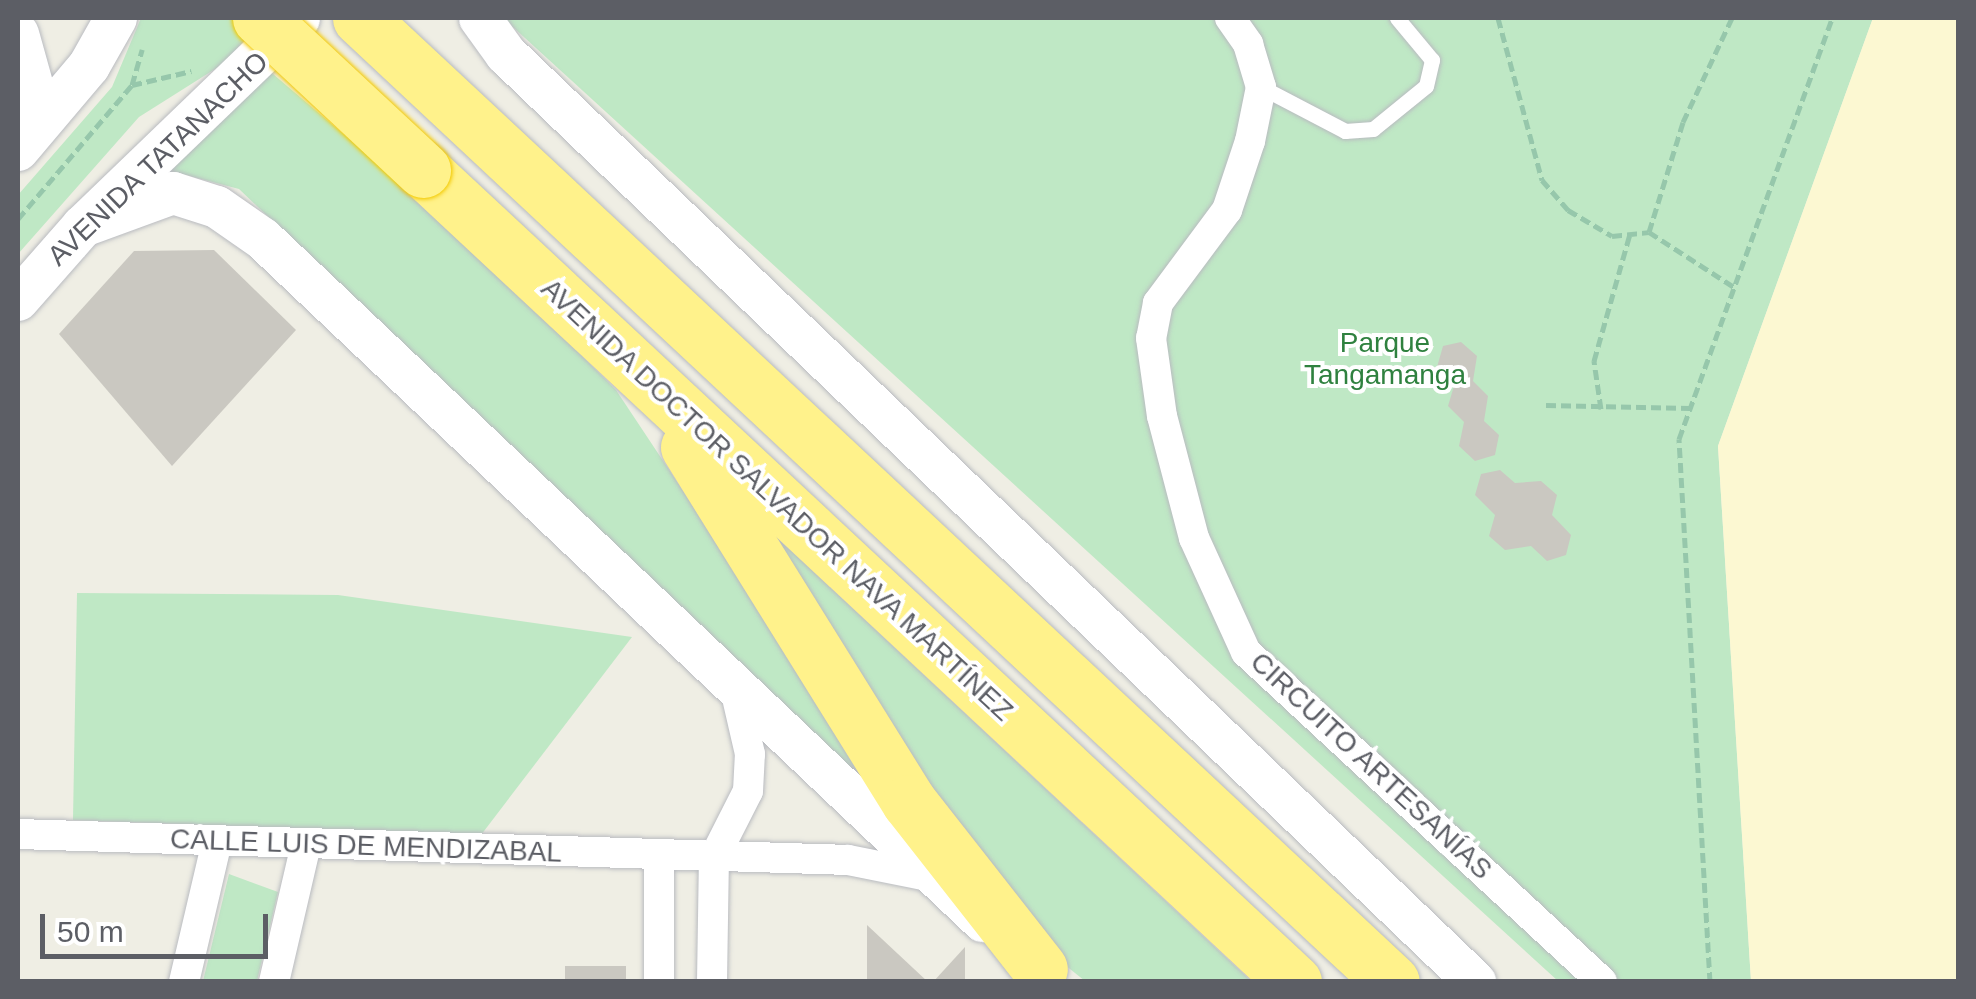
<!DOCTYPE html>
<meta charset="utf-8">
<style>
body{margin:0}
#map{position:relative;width:1976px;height:999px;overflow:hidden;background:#efeee4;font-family:Arial,sans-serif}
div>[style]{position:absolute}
.green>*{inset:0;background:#bfe8c5}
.sand>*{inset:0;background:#fcf8d2}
.building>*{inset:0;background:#cac8c1;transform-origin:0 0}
.path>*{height:5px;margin-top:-2.5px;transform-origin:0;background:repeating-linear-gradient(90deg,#96c7ab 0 10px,transparent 0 15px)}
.roads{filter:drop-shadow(0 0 2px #b9bbc0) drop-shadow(0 0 2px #b9bbc0)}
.lane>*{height:15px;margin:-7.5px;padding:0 7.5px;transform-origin:7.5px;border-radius:7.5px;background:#fff}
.street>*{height:30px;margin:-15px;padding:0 15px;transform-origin:15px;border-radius:15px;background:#fff}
.secondary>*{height:42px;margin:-21px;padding:0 21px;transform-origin:21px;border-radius:21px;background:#fff}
.highway>*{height:55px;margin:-27.5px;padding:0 27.5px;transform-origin:27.5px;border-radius:27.5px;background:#fff28b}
.bridges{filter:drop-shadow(0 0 2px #f3c900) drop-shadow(0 0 2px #f3c900)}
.highway-bridge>*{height:55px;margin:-27.5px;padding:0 27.5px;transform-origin:27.5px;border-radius:27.5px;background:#fff28b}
span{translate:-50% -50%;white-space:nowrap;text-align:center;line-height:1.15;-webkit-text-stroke:8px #fff;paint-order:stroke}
.street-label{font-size:28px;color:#5c5e65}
.park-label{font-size:28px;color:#2f813f}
.frame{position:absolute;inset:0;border:20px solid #5c5e65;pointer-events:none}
.scale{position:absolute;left:40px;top:914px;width:228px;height:45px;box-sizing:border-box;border:5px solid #5c5e65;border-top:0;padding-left:12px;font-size:30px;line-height:35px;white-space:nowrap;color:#5c5e65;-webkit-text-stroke:8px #fff;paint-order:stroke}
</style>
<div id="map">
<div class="green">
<i style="clip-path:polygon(141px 18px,264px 18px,223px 64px,139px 117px,18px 254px,18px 195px,112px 87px)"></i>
<i style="clip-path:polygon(503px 18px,1873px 18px,1718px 446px,1751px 981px,1558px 981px)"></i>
<i style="clip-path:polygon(266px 68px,458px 232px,616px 390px,905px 825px,239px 189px,163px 169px)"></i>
<i style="clip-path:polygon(756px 518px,1251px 981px,1085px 981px,1035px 941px,915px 773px)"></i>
<i style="clip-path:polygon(77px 593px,338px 595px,632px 637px,481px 835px,73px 820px)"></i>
<i style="clip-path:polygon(229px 874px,278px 892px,257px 981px,203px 981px)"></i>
</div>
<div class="sand">
<i style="clip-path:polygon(1873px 18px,1958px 18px,1958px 981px,1751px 981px,1718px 446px)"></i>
</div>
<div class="building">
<i style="clip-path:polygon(214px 250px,296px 330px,172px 466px,59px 334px,134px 251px)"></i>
<i style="clip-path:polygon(1461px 342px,1477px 356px,1473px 381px,1488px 396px,1484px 421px,1499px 435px,1495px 455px,1475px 461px,1459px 446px,1464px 422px,1448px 406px,1454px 386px,1437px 367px,1443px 346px)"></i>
<i style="clip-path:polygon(1500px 470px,1515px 483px,1541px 481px,1557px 495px,1552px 515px,1571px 535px,1566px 555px,1547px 561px,1531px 546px,1505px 550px,1489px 536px,1495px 515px,1475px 495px,1481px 474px)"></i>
<i style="clip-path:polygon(867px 925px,928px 982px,867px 982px)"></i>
<i style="clip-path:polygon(965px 947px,965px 982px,933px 982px)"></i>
<i style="left:626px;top:966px;width:16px;height:61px;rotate:90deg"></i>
</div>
<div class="path">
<i style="left:1498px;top:18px;width:168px;rotate:74.8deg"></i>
<i style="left:1542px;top:180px;width:40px;rotate:49deg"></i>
<i style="left:1568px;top:210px;width:51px;rotate:30.6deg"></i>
<i style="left:1612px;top:236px;width:37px;rotate:-6deg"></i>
<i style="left:1649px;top:232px;width:115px;rotate:-72.8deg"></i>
<i style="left:1683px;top:122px;width:115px;rotate:-64.8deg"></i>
<i style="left:132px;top:85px;width:37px;rotate:-74deg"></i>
<i style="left:18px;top:219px;width:176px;rotate:-49.6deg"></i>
<i style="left:132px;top:85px;width:61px;rotate:-13.3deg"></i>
<i style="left:1649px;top:232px;width:101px;rotate:32.9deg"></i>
<i style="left:1546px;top:405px;width:144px;rotate:1.2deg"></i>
<i style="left:1601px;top:409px;width:49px;rotate:-98.3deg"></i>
<i style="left:1594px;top:361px;width:132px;rotate:-74.2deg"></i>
<i style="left:1710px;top:982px;width:544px;rotate:-93.27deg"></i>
<i style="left:1679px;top:439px;width:448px;rotate:-70deg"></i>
</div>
<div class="roads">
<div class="lane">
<i style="left:1261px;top:87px;width:95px;rotate:27.6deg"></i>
<i style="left:1345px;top:131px;width:28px;rotate:-4deg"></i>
<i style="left:1373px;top:129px;width:68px;rotate:-39.1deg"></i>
<i style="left:1426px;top:86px;width:27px;rotate:-77deg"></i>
<i style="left:1432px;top:60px;width:55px;rotate:-129.8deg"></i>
</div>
<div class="street">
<i style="left:1230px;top:18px;width:32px;rotate:55deg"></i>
<i style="left:1248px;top:44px;width:45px;rotate:73.2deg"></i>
<i style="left:1261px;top:87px;width:55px;rotate:101.5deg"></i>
<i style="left:1250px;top:141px;width:73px;rotate:108.4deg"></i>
<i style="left:1227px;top:210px;width:116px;rotate:126.6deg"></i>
<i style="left:1158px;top:303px;width:36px;rotate:101deg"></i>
<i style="left:1151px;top:338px;width:79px;rotate:82deg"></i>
<i style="left:1162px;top:416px;width:126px;rotate:75.3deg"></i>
<i style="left:1194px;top:538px;width:125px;rotate:65.5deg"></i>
<i style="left:1246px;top:652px;width:485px;rotate:42.8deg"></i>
<i style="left:18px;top:834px;width:830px;rotate:1.79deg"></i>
<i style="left:848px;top:860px;width:82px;rotate:11.3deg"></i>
<i style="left:714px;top:858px;width:75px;rotate:-63.1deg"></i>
<i style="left:748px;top:791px;width:37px;rotate:-87deg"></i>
<i style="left:750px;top:754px;width:67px;rotate:-103deg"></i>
<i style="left:184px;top:982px;width:145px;rotate:-76.8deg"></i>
<i style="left:274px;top:982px;width:141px;rotate:-76.9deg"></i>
<i style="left:659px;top:982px;width:125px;rotate:-90deg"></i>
<i style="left:712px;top:982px;width:124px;rotate:-89.1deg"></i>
</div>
<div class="secondary">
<i style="left:480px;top:18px;width:44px;rotate:54.2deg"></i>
<i style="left:506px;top:54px;width:1342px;rotate:43.76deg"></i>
<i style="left:18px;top:34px;width:63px;rotate:74.4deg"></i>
<i style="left:35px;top:95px;width:46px;rotate:105.3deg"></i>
<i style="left:18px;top:150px;width:110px;rotate:-49.8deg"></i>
<i style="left:89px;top:66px;width:55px;rotate:-60.6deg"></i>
<i style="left:83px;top:226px;width:96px;rotate:-20.1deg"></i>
<i style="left:173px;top:193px;width:46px;rotate:17.7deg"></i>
<i style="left:217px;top:207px;width:56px;rotate:34.8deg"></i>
<i style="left:263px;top:239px;width:992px;rotate:43.45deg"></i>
<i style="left:18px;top:300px;width:98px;rotate:-48.7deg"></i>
<i style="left:83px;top:226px;width:300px;rotate:-43.9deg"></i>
</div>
<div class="highway">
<i style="left:360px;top:18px;width:1412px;rotate:43.05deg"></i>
<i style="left:423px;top:170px;width:1191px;rotate:42.99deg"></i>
<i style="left:688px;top:447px;width:418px;rotate:58.1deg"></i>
<i style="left:909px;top:802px;width:212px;rotate:51.9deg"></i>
</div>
</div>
<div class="bridges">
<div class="highway-bridge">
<i style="left:260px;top:18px;width:223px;rotate:43deg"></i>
</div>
</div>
<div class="street-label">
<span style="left:158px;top:159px;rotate:-44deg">AVENIDA TATANACHO</span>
<span style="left:777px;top:500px;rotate:43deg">AVENIDA DOCTOR SALVADOR NAVA MARTÍNEZ</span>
<span style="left:1371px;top:766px;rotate:43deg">CIRCUITO ARTESANÍAS</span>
<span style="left:366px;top:846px;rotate:2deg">CALLE LUIS DE MENDIZABAL</span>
</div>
<div class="park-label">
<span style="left:1385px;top:359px">Parque<br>Tangamanga</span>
</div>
<div class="frame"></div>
<div class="scale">50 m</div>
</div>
